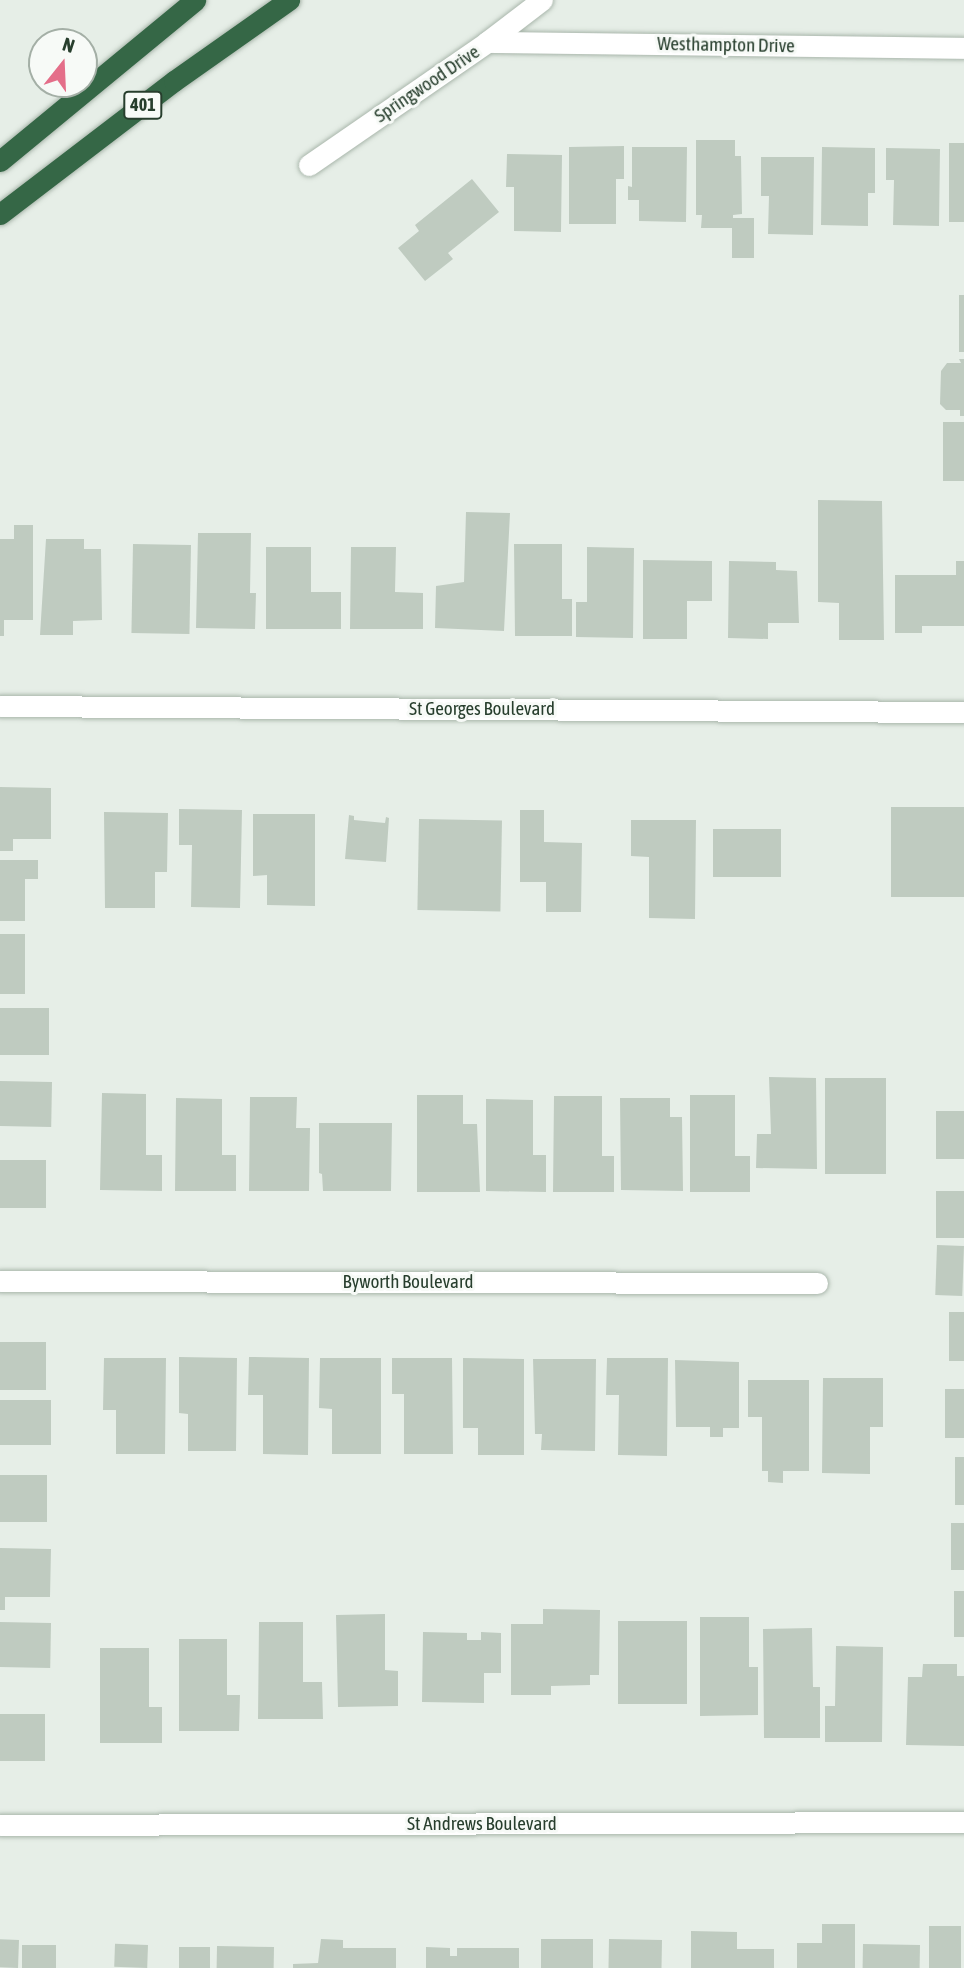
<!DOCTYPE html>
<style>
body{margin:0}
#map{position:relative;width:964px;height:1968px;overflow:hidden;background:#e6eee7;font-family:"Asap Condensed",sans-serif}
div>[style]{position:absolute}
.building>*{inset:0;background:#bfcbc0;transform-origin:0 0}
.roads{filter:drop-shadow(0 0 2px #a9b6ab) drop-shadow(0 0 2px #a9b6ab)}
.street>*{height:21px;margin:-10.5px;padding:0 10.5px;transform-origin:10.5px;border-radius:10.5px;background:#fff}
.highway>*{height:21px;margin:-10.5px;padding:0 10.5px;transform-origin:10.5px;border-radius:10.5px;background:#356746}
span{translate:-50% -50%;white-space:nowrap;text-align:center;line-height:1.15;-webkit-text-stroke:6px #f7faf7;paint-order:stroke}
.shield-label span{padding:2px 5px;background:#f7faf7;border:2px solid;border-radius:5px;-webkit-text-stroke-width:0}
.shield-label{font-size:18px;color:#273e2d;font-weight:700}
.street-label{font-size:19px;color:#273e2d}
.north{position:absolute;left:28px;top:28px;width:70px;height:70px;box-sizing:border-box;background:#f7faf7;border:2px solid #a4afa6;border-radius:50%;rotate:18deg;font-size:19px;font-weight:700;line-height:28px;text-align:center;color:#273e2d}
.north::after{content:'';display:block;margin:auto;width:24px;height:32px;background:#e46e89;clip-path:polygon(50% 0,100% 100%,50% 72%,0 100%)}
</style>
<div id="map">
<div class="building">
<i style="clip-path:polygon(696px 140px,735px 140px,735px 156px,741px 156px,742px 214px,733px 215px,733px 218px,754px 218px,754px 258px,732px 258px,732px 228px,701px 228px,702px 215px,696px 215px)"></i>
<i style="left:949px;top:143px;width:15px;height:79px"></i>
<i style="clip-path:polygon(624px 146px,624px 179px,616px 179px,616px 224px,569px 224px,569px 147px)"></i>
<i style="clip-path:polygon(632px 147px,687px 147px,686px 222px,639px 221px,639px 200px,628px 200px,628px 186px,632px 187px)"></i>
<i style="clip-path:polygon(822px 147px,875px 148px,875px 193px,868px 193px,868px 226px,821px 225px)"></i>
<i style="clip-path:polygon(886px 148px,940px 149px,939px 226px,893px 225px,894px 180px,886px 180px)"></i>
<i style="clip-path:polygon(507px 154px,562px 155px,561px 232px,514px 231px,514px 187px,506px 187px)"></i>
<i style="clip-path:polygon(761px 157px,814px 157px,813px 235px,768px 234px,769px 196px,761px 196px)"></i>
<i style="clip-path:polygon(472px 179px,499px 212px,448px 253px,453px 259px,425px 281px,398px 248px,419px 231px,415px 225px)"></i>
<i style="left:959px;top:295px;width:5px;height:57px"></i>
<i style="clip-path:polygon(959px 359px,964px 359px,964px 416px,960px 416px,960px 410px,946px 410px,940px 404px,941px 371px,947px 363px,961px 363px)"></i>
<i style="left:943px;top:422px;width:21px;height:59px"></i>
<i style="clip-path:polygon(818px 500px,882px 501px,884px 640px,839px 640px,839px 603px,818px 602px)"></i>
<i style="clip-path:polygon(466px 512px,510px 513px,504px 631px,435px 628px,436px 586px,464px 582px)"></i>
<i style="clip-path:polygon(14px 525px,33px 525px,33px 620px,4px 620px,4px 636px,0 636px,0 539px,14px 539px)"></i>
<i style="clip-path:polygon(198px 533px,251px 533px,250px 593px,256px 593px,255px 629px,196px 628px)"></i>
<i style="clip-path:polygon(46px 539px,84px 539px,84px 549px,101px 549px,102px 620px,73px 621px,73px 635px,40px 635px)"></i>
<i style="left:133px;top:544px;width:58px;height:89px;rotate:1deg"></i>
<i style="clip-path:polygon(514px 544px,562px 544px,562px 599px,572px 599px,572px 636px,515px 636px)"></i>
<i style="clip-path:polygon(266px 547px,311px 547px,311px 592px,341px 592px,341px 629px,266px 629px)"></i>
<i style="clip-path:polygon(351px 547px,396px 547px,395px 592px,423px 593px,423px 629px,350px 629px)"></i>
<i style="clip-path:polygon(587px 547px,634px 548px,633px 638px,576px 637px,576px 602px,587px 602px)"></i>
<i style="clip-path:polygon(643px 560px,712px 561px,712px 601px,687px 601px,687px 639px,643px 639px)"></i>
<i style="clip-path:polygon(729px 561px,776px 562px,776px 570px,797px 571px,799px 623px,768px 623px,768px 639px,728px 638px)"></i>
<i style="clip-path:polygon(956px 561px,964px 561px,964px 626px,922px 626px,922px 633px,895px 633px,895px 575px,956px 575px)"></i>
<i style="clip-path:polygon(0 787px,51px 788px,51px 839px,13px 839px,13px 851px,0 851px)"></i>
<i style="left:891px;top:807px;width:73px;height:90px"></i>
<i style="clip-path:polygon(179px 809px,242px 810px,240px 908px,191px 907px,192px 845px,179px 845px)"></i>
<i style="clip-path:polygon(520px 810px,544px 810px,544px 842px,582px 843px,581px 912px,546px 912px,546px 882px,520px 882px)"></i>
<i style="clip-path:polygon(104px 812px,168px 813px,167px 872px,155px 872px,155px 908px,105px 908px)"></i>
<i style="clip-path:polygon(253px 814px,315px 814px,315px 906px,267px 905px,267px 875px,253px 876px)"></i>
<i style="clip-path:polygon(349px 815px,354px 816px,354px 820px,385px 823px,386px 817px,389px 818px,386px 862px,345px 859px)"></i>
<i style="left:419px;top:819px;width:83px;height:91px;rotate:1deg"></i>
<i style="clip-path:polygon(631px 820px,696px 820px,695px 919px,649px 918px,649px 857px,631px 856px)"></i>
<i style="left:713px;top:829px;width:68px;height:48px"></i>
<i style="clip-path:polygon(0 860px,38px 860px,38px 879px,25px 879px,25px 921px,0 921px)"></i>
<i style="left:0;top:934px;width:25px;height:60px"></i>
<i style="left:0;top:1008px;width:49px;height:47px"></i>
<i style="clip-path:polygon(769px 1077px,816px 1078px,817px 1169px,756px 1168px,757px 1134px,771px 1134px)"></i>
<i style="left:825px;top:1078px;width:61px;height:96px"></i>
<i style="left:0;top:1081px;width:52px;height:45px;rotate:1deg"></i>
<i style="clip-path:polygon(102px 1093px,146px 1094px,146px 1155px,162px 1155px,162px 1191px,100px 1190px)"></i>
<i style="clip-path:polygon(417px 1095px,463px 1095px,463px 1124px,477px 1124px,480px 1192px,417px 1192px)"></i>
<i style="clip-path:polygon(690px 1095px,735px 1095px,735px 1156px,750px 1156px,750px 1192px,690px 1192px)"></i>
<i style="clip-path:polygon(554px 1096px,602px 1096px,602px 1156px,614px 1156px,614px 1192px,553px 1192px)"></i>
<i style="clip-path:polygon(250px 1097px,297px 1097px,296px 1128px,310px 1128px,309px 1191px,249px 1191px)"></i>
<i style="clip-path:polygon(176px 1098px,222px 1099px,222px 1155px,236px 1155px,236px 1191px,175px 1191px)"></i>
<i style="clip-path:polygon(620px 1098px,670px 1098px,670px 1117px,682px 1117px,683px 1191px,621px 1190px)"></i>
<i style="clip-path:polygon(486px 1099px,533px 1100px,533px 1155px,546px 1155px,546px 1192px,486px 1191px)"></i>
<i style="left:936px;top:1111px;width:28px;height:48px"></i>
<i style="clip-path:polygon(319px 1123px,392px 1123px,391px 1191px,323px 1191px,322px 1174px,319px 1173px)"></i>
<i style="left:0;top:1160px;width:46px;height:48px"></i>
<i style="left:936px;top:1191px;width:28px;height:47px"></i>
<i style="left:937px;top:1245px;width:27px;height:50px;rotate:2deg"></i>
<i style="left:949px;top:1312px;width:15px;height:49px"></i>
<i style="left:0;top:1342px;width:46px;height:48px"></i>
<i style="clip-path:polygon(179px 1357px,237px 1358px,236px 1451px,188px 1451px,188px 1414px,179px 1413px)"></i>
<i style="clip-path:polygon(249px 1357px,309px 1358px,308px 1455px,263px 1454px,263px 1395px,248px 1395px)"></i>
<i style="clip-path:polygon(104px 1358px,166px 1358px,165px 1454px,116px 1454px,116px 1410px,103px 1410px)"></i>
<i style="clip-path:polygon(320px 1358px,381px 1358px,381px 1454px,332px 1454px,332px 1409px,319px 1408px)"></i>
<i style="clip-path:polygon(392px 1358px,452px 1358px,453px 1454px,404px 1454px,404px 1394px,392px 1394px)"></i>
<i style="clip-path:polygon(463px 1358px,524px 1359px,524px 1455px,478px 1455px,478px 1428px,463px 1428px)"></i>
<i style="clip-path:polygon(607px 1358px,668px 1358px,667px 1456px,618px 1455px,619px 1395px,606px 1395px)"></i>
<i style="clip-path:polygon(533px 1359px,596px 1359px,595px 1451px,541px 1450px,542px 1434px,535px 1434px)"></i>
<i style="clip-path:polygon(675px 1360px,739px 1362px,739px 1428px,723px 1428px,723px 1437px,710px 1437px,710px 1427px,676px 1427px)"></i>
<i style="clip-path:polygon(823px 1378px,883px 1378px,883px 1427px,870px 1427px,870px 1474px,822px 1473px)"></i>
<i style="clip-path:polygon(748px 1380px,809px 1380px,809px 1471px,783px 1471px,783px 1483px,768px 1482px,768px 1471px,762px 1471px,762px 1417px,748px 1417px)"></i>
<i style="left:945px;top:1389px;width:19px;height:49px"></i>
<i style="left:0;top:1400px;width:51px;height:45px"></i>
<i style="left:955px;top:1457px;width:9px;height:48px"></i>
<i style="left:0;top:1475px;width:47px;height:47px"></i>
<i style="left:951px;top:1523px;width:13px;height:47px"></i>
<i style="clip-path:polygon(0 1548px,51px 1549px,50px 1597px,5px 1597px,5px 1610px,0 1610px)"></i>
<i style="left:954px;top:1591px;width:10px;height:46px"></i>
<i style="clip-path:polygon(543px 1609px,600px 1610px,599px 1675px,590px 1675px,590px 1685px,551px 1686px,551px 1695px,511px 1695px,511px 1624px,543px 1624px)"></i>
<i style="clip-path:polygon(385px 1614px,385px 1670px,398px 1671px,398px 1706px,338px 1707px,336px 1615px)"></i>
<i style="clip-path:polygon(700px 1617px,749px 1617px,749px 1667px,758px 1667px,758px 1715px,700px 1716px)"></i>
<i style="left:618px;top:1621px;width:69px;height:83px"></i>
<i style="left:0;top:1622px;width:51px;height:45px;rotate:1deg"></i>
<i style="clip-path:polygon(259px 1622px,303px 1622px,303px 1682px,322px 1682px,323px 1719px,258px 1719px)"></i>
<i style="clip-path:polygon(812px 1628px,813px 1687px,820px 1687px,820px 1738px,764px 1738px,763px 1629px)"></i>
<i style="clip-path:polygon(423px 1632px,467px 1633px,467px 1640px,481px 1640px,481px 1632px,501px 1633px,501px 1673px,484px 1673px,484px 1703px,422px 1702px)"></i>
<i style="clip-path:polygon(179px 1639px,227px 1639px,227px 1695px,240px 1695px,239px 1731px,179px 1731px)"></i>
<i style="clip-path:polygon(836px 1646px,883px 1647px,882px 1742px,825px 1742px,825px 1706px,835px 1706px)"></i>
<i style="clip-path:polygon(100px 1648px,149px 1648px,149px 1707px,162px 1707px,162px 1743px,100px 1743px)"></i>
<i style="clip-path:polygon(923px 1664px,957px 1664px,957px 1676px,964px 1676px,964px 1746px,906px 1745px,908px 1677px,922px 1677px)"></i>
<i style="left:0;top:1714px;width:45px;height:47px"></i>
<i style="clip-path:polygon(822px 1924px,855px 1924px,855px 1968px,797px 1968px,797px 1943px,822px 1943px)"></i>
<i style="left:929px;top:1926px;width:32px;height:42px"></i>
<i style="clip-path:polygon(691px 1931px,737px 1932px,737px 1949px,774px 1949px,774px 1968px,691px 1968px)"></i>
<i style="clip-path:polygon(321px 1939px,343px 1940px,343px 1948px,396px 1948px,396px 1968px,293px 1968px,293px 1964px,318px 1963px)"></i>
<i style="left:541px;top:1939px;width:52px;height:29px"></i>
<i style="left:609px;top:1939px;width:53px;height:29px;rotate:1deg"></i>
<i style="left:19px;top:1940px;width:28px;height:19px;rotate:92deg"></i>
<i style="left:863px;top:1944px;width:57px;height:24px;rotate:1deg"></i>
<i style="left:22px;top:1945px;width:34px;height:23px"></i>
<i style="left:148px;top:1945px;width:23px;height:33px;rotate:92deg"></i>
<i style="left:217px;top:1946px;width:57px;height:22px;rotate:1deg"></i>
<i style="left:179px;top:1947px;width:31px;height:21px"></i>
<i style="clip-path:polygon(426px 1947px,450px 1948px,450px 1956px,457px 1956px,457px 1948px,519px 1948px,519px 1968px,426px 1968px)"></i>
</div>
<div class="roads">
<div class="street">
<i style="left:487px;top:42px;width:477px;rotate:0.7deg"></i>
<i style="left:309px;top:165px;width:216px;rotate:-34.6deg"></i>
<i style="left:487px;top:42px;width:69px;rotate:-37.4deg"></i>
<i style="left:0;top:706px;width:964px;rotate:0.36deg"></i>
<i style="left:0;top:1281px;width:817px;rotate:0.14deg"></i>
<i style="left:0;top:1825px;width:964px;rotate:-0.18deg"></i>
</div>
<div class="highway">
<i style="left:0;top:161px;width:253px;rotate:-39.5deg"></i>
<i style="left:0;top:214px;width:219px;rotate:-37.4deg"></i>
<i style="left:174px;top:81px;width:141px;rotate:-35.2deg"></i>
</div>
</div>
<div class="shield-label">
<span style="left:143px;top:105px">401</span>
</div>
<div class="street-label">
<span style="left:726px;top:45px;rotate:1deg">Westhampton Drive</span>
<span style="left:427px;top:84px;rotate:-34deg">Springwood Drive</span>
<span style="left:482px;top:709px">St Georges Boulevard</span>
<span style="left:408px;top:1282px">Byworth Boulevard</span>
<span style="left:482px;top:1824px">St Andrews Boulevard</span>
</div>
<div class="north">N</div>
</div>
